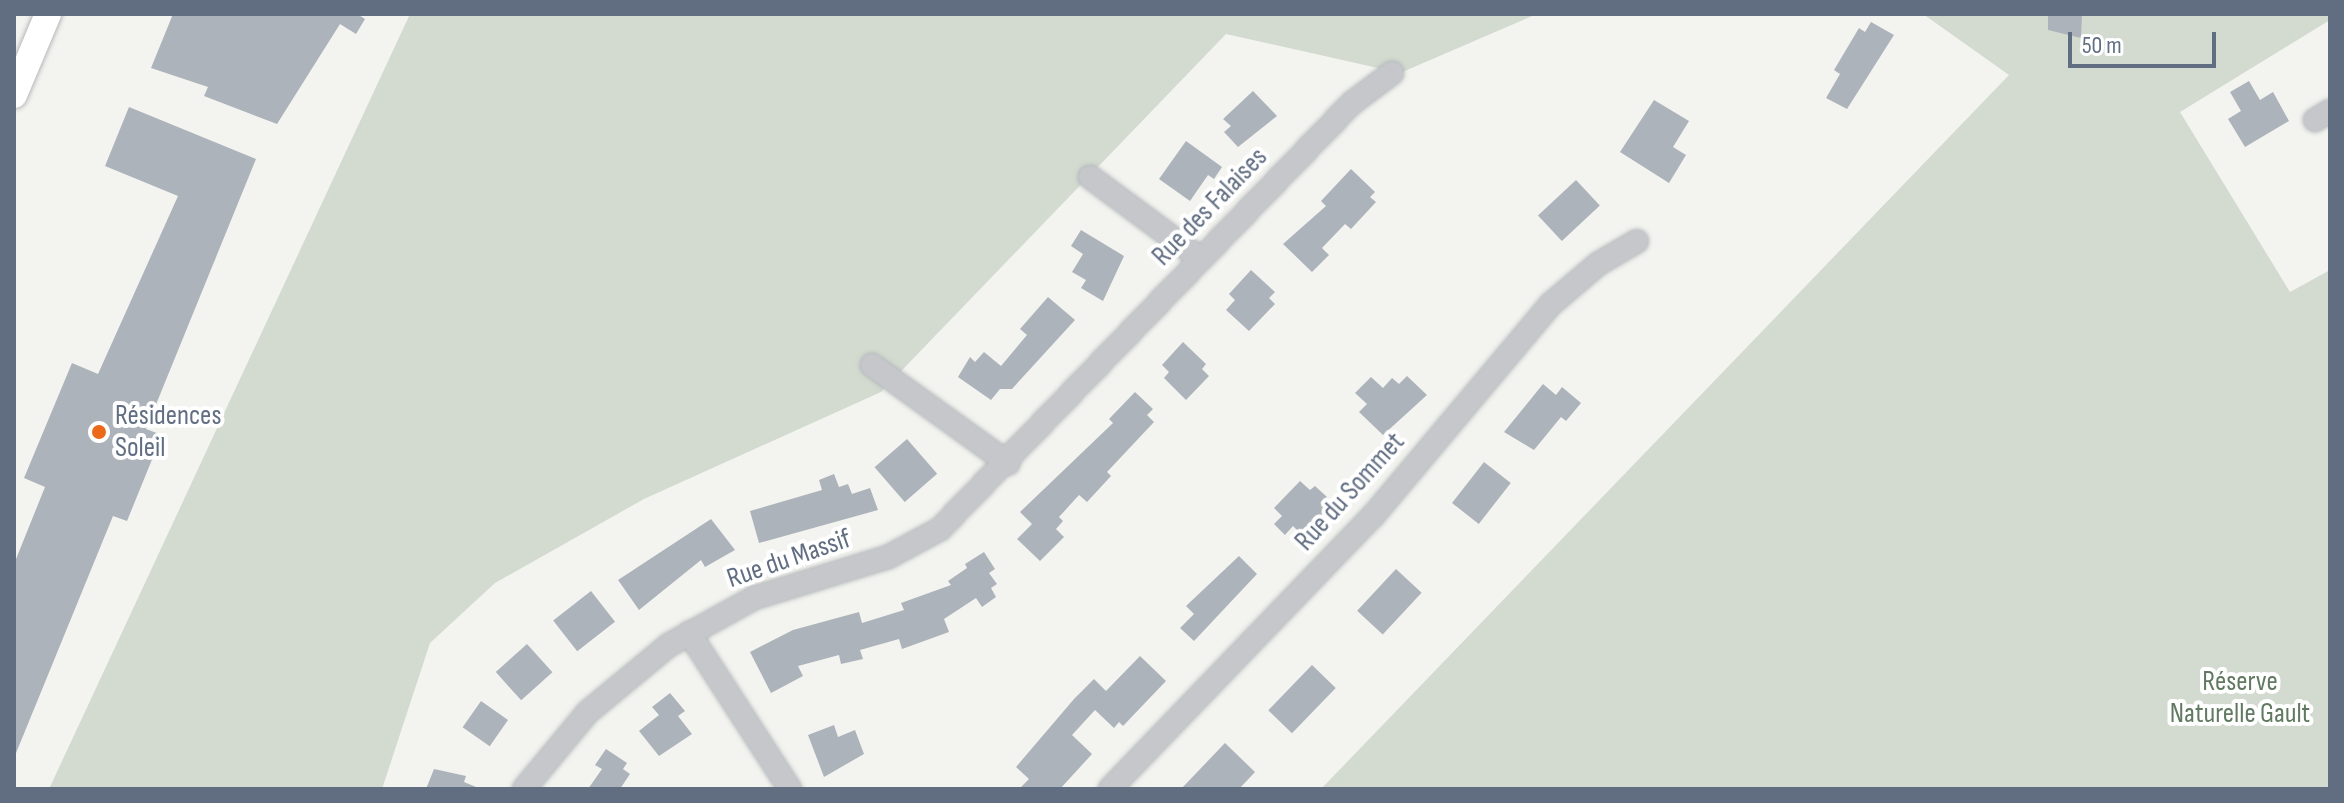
<!DOCTYPE html>
<meta charset="utf-8">
<style>
body{margin:0}
#map{position:relative;width:2344px;height:803px;overflow:hidden;background:#f3f4ef;font-family:"Sofia Sans Condensed",sans-serif}
div>[style]{position:absolute}
.green>*{inset:0;background:#d3dbd0}
.building>*{inset:0;background:#adb3ba;transform-origin:0 0}
.roads{filter:drop-shadow(0 0 2px #b5b8bc) drop-shadow(0 0 2px #b5b8bc)}
.minor>*{height:22px;margin:-11px;padding:0 11px;transform-origin:11px;border-radius:11px;background:#c5c7cb}
.major>*{height:26px;margin:-13px;padding:0 13px;transform-origin:13px;border-radius:13px;background:#fff}
.dots>*{width:22px;height:22px;translate:-50% -50%;box-sizing:border-box;border:4px solid #fff;border-radius:50%}
span{translate:-50% -50%;white-space:nowrap;text-align:center;line-height:1.15;-webkit-text-stroke:8px #fff;paint-order:stroke}
.street-label{font-size:28px;color:#616e82}
.poi-label{font-size:28px;color:#616e82}
.left{translate:0 -50%;text-align:left}
.park-label{font-size:28px;color:#617960}
.frame{position:absolute;inset:0;border:16px solid #616e82;pointer-events:none}
.scale{position:absolute;left:2068px;top:32px;width:148px;height:36px;box-sizing:border-box;border:4px solid #616e82;border-top:0;padding-left:10px;font-size:24px;line-height:28px;white-space:nowrap;color:#616e82;-webkit-text-stroke:6px #fff;paint-order:stroke}
</style>
<div id="map">
<div class="green">
<i style="clip-path:polygon(410px 14px,1537px 14px,1400px 73px,1226px 34px,881px 392px,644px 499px,495px 583px,430px 643px,382px 789px,49px 789px)"></i>
<i style="clip-path:polygon(1923px 14px,2330px 14px,2330px 20px,2180px 112px,2290px 292px,2330px 270px,2330px 789px,1321px 789px,2009px 75px)"></i>
</div>
<div class="building">
<i style="clip-path:polygon(173px 14px,357px 14px,365px 19px,356px 34px,340px 24px,277px 124px,204px 96px,208px 87px,151px 68px)"></i>
<i style="clip-path:polygon(2048px 14px,2082px 14px,2081px 38px,2048px 30px)"></i>
<i style="clip-path:polygon(1871px 22px,1894px 35px,1847px 109px,1826px 98px,1840px 74px,1834px 70px,1859px 28px,1865px 32px)"></i>
<i style="clip-path:polygon(2249px 81px,2260px 100px,2273px 92px,2289px 121px,2245px 147px,2228px 119px,2241px 111px,2230px 92px)"></i>
<i style="clip-path:polygon(1253px 91px,1277px 116px,1238px 147px,1224px 132px,1231px 126px,1223px 119px)"></i>
<i style="clip-path:polygon(1654px 100px,1689px 121px,1673px 147px,1686px 155px,1669px 183px,1620px 152px)"></i>
<i style="clip-path:polygon(129px 107px,256px 159px,146px 429px,162px 435px,127px 521px,113px 516px,14px 758px,14px 564px,45px 487px,24px 478px,72px 363px,98px 374px,178px 196px,105px 166px)"></i>
<i style="clip-path:polygon(1186px 141px,1222px 167px,1214px 179px,1208px 175px,1190px 201px,1159px 179px)"></i>
<i style="clip-path:polygon(1351px 169px,1375px 192px,1370px 197px,1376px 202px,1351px 229px,1345px 224px,1322px 248px,1329px 255px,1312px 272px,1283px 244px,1326px 206px,1321px 201px)"></i>
<i style="left:1576px;top:180px;width:35px;height:52px;rotate:47deg"></i>
<i style="clip-path:polygon(1081px 230px,1124px 256px,1103px 301px,1081px 288px,1086px 280px,1072px 272px,1083px 254px,1071px 246px)"></i>
<i style="clip-path:polygon(1251px 270px,1275px 292px,1269px 298px,1275px 304px,1249px 331px,1226px 310px,1235px 300px,1229px 294px)"></i>
<i style="clip-path:polygon(1048px 297px,1075px 320px,1012px 389px,1000px 389px,991px 400px,958px 377px,970px 357px,975px 362px,984px 352px,1001px 366px,1027px 335px,1020px 329px)"></i>
<i style="clip-path:polygon(1183px 342px,1206px 364px,1202px 369px,1209px 376px,1186px 400px,1164px 378px,1169px 372px,1162px 365px)"></i>
<i style="clip-path:polygon(1407px 376px,1427px 395px,1383px 435px,1359px 412px,1367px 404px,1355px 393px,1371px 377px,1383px 388px,1392px 378px,1399px 384px)"></i>
<i style="clip-path:polygon(1543px 384px,1556px 395px,1562px 387px,1581px 403px,1566px 421px,1561px 417px,1534px 450px,1504px 432px)"></i>
<i style="clip-path:polygon(1135px 392px,1153px 409px,1147px 415px,1154px 422px,1107px 472px,1111px 476px,1087px 502px,1079px 495px,1059px 517px,1063px 521px,1056px 529px,1064px 537px,1040px 561px,1017px 539px,1032px 524px,1020px 512px,1113px 423px,1109px 419px)"></i>
<i style="left:907px;top:439px;width:46px;height:43px;rotate:49deg"></i>
<i style="left:1484px;top:462px;width:34px;height:52px;rotate:38deg"></i>
<i style="clip-path:polygon(834px 474px,839px 487px,848px 484px,852px 494px,870px 488px,878px 510px,759px 543px,750px 511px,822px 490px,819px 480px)"></i>
<i style="clip-path:polygon(1300px 481px,1310px 490px,1315px 486px,1327px 497px,1322px 502px,1329px 508px,1302px 535px,1293px 526px,1285px 535px,1274px 524px,1282px 516px,1274px 508px)"></i>
<i style="clip-path:polygon(711px 519px,735px 550px,705px 567px,701px 560px,639px 610px,618px 580px)"></i>
<i style="clip-path:polygon(984px 552px,995px 569px,989px 573px,997px 584px,991px 588px,996px 597px,982px 607px,976px 598px,944px 619px,949px 632px,902px 649px,899px 639px,860px 650px,863px 659px,841px 664px,839px 655px,798px 666px,803px 676px,771px 693px,750px 652px,793px 630px,859px 612px,862px 623px,904px 610px,901px 603px,951px 585px,948px 581px,967px 568px,965px 564px)"></i>
<i style="clip-path:polygon(1239px 556px,1257px 574px,1194px 641px,1180px 628px,1194px 614px,1186px 606px)"></i>
<i style="left:1396px;top:569px;width:35px;height:57px;rotate:43deg"></i>
<i style="left:591px;top:591px;width:39px;height:48px;rotate:52deg"></i>
<i style="left:527px;top:644px;width:38px;height:42px;rotate:48deg"></i>
<i style="clip-path:polygon(1140px 656px,1166px 681px,1123px 726px,1119px 722px,1114px 728px,1095px 710px,1072px 735px,1092px 754px,1060px 789px,1019px 789px,1029px 779px,1016px 767px,1074px 699px,1094px 679px,1106px 691px)"></i>
<i style="left:1312px;top:665px;width:33px;height:63px;rotate:44deg"></i>
<i style="clip-path:polygon(670px 693px,685px 711px,678px 716px,692px 734px,659px 756px,639px 731px,659px 715px,652px 707px)"></i>
<i style="left:481px;top:701px;width:33px;height:32px;rotate:35deg"></i>
<i style="clip-path:polygon(834px 725px,838px 737px,855px 730px,864px 754px,824px 777px,808px 735px)"></i>
<i style="clip-path:polygon(1225px 743px,1255px 772px,1239px 789px,1181px 789px)"></i>
<i style="clip-path:polygon(606px 749px,627px 763px,623px 769px,630px 774px,620px 789px,588px 789px,602px 769px,595px 765px)"></i>
<i style="clip-path:polygon(434px 769px,466px 776px,464px 782px,481px 789px,426px 789px)"></i>
</div>
<div class="roads">
<div class="minor">
<i style="left:2315px;top:120px;width:17px;rotate:-31deg"></i>
<i style="left:1090px;top:177px;width:138px;rotate:36.5deg"></i>
<i style="left:872px;top:365px;width:168px;rotate:35.8deg"></i>
<i style="left:689px;top:633px;width:186px;rotate:57.1deg"></i>
<i style="left:524px;top:789px;width:100px;rotate:-50.3deg"></i>
<i style="left:588px;top:712px;width:105px;rotate:-39.6deg"></i>
<i style="left:669px;top:645px;width:97px;rotate:-28.9deg"></i>
<i style="left:754px;top:598px;width:140px;rotate:-17deg"></i>
<i style="left:888px;top:557px;width:59px;rotate:-28.3deg"></i>
<i style="left:940px;top:529px;width:593px;rotate:-45.96deg"></i>
<i style="left:1352px;top:103px;width:50px;rotate:-36.9deg"></i>
<i style="left:1110px;top:789px;width:379px;rotate:-46.1deg"></i>
<i style="left:1373px;top:516px;width:277px;rotate:-50deg"></i>
<i style="left:1551px;top:304px;width:62px;rotate:-40.4deg"></i>
<i style="left:1598px;top:264px;width:45px;rotate:-30.5deg"></i>
</div>
<div class="major">
<i style="left:14px;top:95px;width:88px;rotate:-67.2deg"></i>
</div>
</div>
<div class="dots">
<i style="left:99px;top:432px;background:#eb6918"></i>
</div>
<div class="street-label">
<span style="left:1210px;top:207px;rotate:-46deg">Rue des Falaises</span>
<span style="left:1350px;top:492px;rotate:-48deg">Rue du Sommet</span>
<span style="left:789px;top:559px;rotate:-19deg">Rue du Massif</span>
</div>
<div class="poi-label">
<span class="left" style="left:115px;top:432px">Résidences<br>Soleil</span>
</div>
<div class="park-label">
<span style="left:2240px;top:698px">Réserve<br>Naturelle Gault</span>
</div>
<div class="frame"></div>
<div class="scale">50 m</div>
</div>
